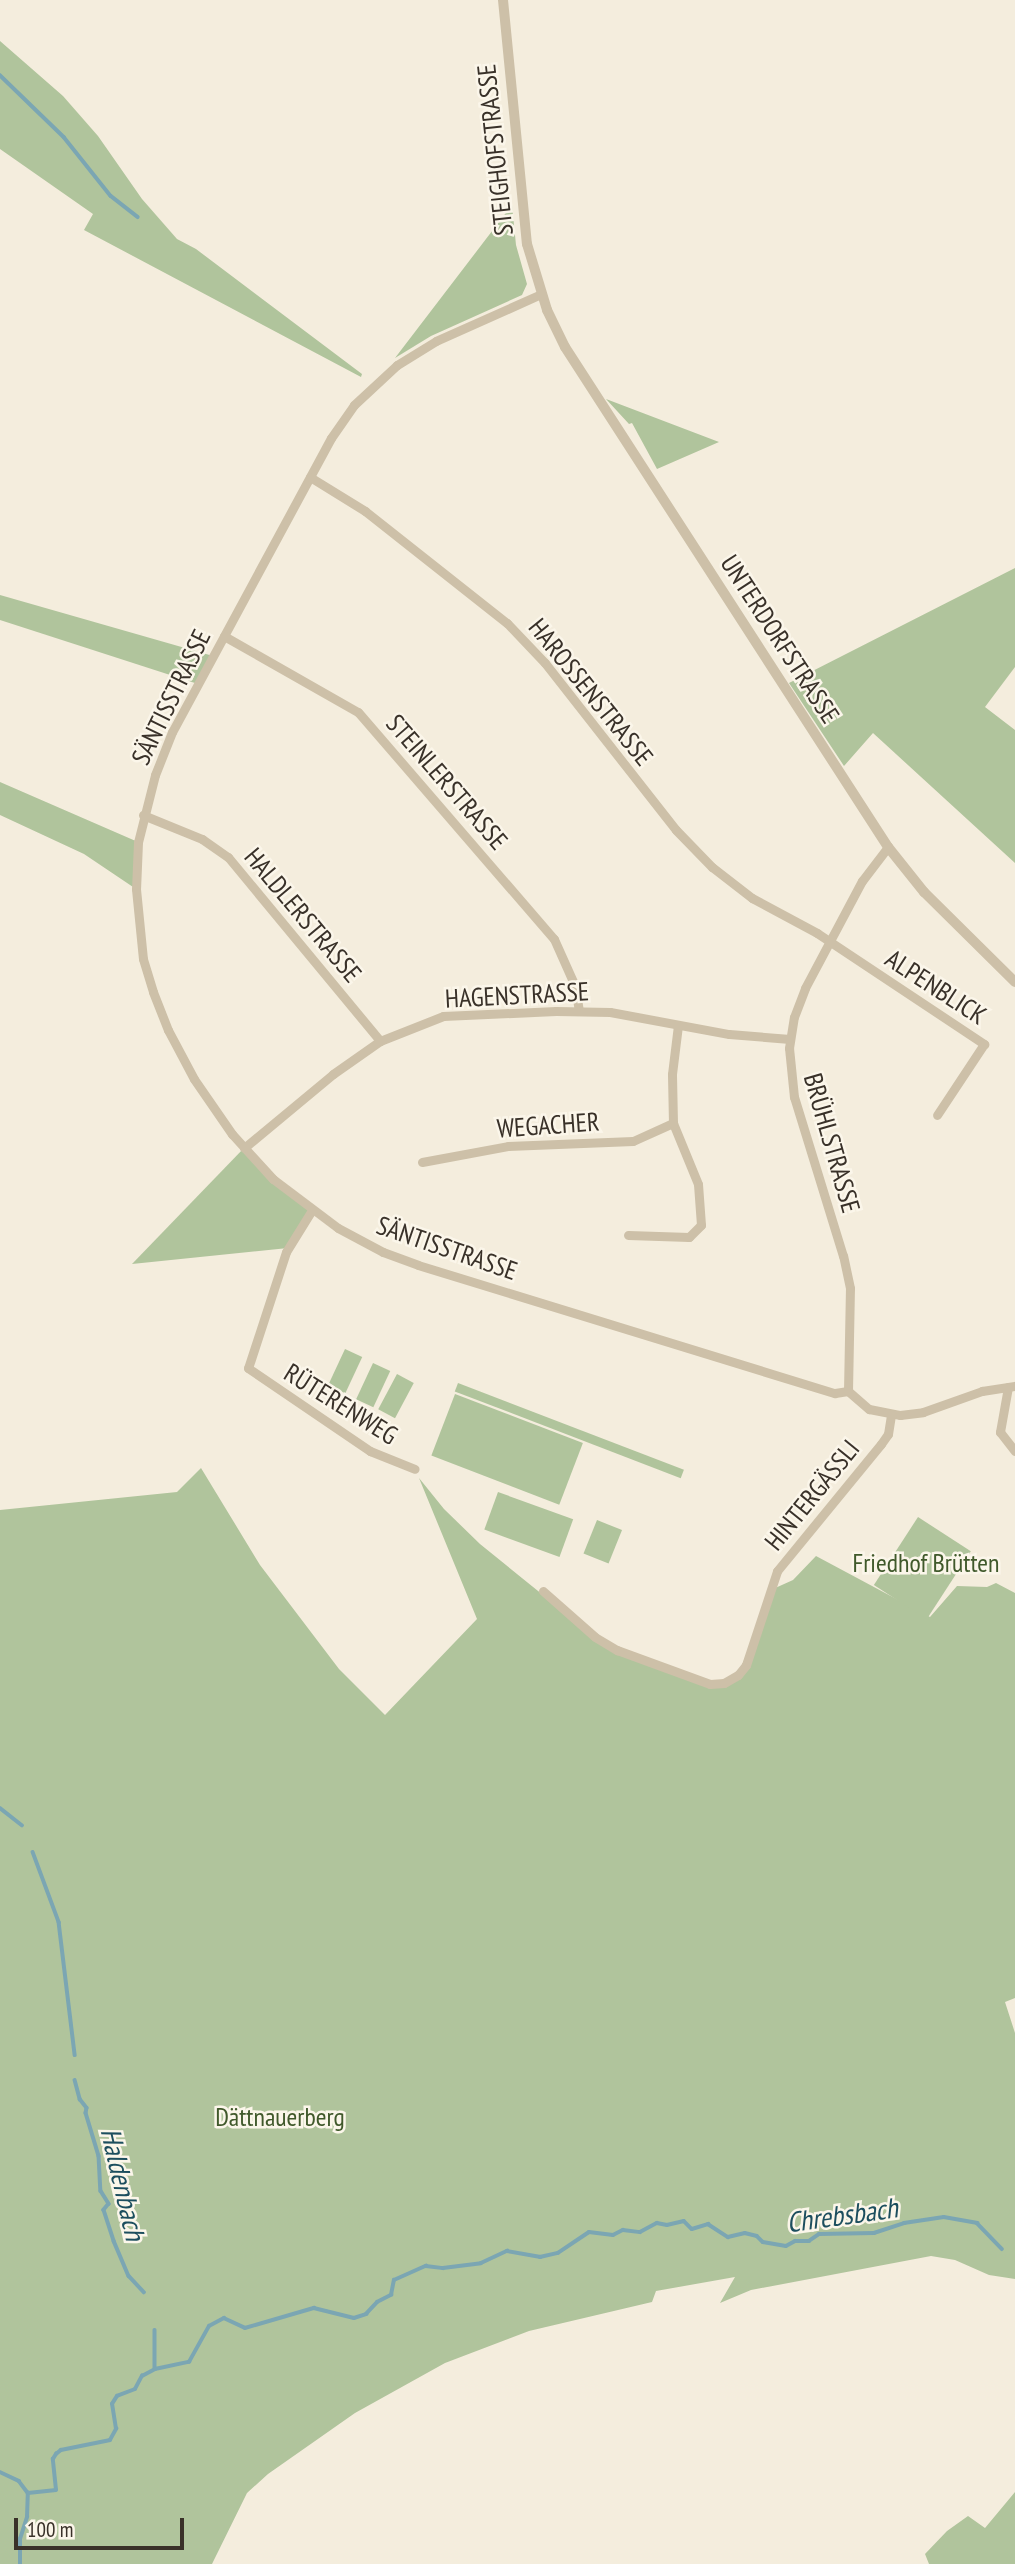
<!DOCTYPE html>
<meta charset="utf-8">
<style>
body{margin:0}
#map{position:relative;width:1015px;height:2564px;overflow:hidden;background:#f4eddd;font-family:"PT Sans Narrow",sans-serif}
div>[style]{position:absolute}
.green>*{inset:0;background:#b0c49c;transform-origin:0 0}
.stream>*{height:3.5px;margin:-1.75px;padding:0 1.75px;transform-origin:1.75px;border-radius:1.75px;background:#7ba6b3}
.minor>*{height:9px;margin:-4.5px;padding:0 4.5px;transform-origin:4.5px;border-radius:4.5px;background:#cdc0a8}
.tertiary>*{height:10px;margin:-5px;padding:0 5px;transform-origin:5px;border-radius:5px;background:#cdc0a8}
span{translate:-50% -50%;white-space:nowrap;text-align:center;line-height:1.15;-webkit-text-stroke:5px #fbf6ea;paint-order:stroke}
.street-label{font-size:26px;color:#393129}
.park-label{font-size:26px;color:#40592b}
.water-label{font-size:28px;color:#1c4e5e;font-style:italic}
.scale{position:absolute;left:14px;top:2518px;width:170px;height:32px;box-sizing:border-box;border:4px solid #393129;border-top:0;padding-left:9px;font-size:21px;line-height:24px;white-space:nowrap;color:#393129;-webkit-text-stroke:5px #fbf6ea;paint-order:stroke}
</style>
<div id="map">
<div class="green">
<i style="clip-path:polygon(0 41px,63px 96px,98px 136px,142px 199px,177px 239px,196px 249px,362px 374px,361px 377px,84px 230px,93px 214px,0 149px)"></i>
<i style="clip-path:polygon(512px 205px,516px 245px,527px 284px,522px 295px,431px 336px,395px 358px)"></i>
<i style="clip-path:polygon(606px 399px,719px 442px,657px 469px,632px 423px,629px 424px)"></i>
<i style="clip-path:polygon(1015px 568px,1015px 667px,985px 707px,1015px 730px,1015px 863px,873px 733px,844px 766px,789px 683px)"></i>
<i style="clip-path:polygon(0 595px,213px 656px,198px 684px,0 620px)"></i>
<i style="clip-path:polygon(0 782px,138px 842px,136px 889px,84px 854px,0 815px)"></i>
<i style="clip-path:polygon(244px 1148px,312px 1210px,288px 1248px,132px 1264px)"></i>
<i style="left:345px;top:1349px;width:19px;height:40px;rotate:25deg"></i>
<i style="left:373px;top:1363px;width:19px;height:40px;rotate:25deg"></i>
<i style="left:397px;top:1374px;width:19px;height:40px;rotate:28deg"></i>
<i style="left:458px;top:1383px;width:242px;height:9px;rotate:21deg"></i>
<i style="left:455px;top:1394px;width:137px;height:66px;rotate:21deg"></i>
<i style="clip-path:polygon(201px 1468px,260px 1565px,339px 1669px,385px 1715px,477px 1619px,419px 1478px,444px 1509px,480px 1544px,595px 1637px,710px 1684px,738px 1675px,773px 1589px,793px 1580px,816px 1556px,930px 1617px,957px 1586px,987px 1587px,996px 1583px,1015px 1593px,1015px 1998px,1005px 2002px,1015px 2033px,1015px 2279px,989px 2275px,955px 2260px,931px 2256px,751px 2290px,720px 2303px,735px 2277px,656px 2291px,652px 2302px,529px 2331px,445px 2363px,355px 2413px,268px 2474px,247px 2493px,212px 2564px,0 2564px,0 1510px,177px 1492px)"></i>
<i style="left:498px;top:1492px;width:80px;height:40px;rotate:20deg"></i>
<i style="left:918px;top:1517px;width:63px;height:81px;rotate:33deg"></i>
<i style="left:597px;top:1520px;width:27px;height:36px;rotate:22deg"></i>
<i style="clip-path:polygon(1015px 2492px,1015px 2564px,929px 2564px,925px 2554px,947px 2531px,968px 2516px,985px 2528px)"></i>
</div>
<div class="stream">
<i style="left:0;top:75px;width:89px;rotate:44.1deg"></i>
<i style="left:64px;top:137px;width:75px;rotate:51.5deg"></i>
<i style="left:111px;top:196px;width:34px;rotate:38deg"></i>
<i style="left:0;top:1808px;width:28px;rotate:38deg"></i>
<i style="left:33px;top:1852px;width:75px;rotate:69.6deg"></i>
<i style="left:59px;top:1922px;width:134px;rotate:83.1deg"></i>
<i style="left:75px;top:2080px;width:20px;rotate:75deg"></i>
<i style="left:80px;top:2099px;width:11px;rotate:52deg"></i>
<i style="left:87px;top:2108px;width:5px;rotate:101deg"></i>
<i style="left:86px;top:2113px;width:45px;rotate:73.2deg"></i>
<i style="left:99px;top:2156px;width:35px;rotate:87deg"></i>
<i style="left:101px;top:2191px;width:15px;rotate:58deg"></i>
<i style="left:109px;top:2204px;width:8px;rotate:130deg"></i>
<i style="left:104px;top:2210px;width:33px;rotate:72deg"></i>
<i style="left:114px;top:2241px;width:38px;rotate:67deg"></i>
<i style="left:129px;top:2276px;width:22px;rotate:47deg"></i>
<i style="left:155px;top:2330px;width:39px;rotate:90deg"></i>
<i style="left:0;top:2472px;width:21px;rotate:25deg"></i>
<i style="left:19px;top:2481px;width:15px;rotate:53deg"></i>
<i style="left:20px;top:2564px;width:25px;rotate:-90deg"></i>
<i style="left:20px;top:2539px;width:23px;rotate:-72deg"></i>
<i style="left:27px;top:2517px;width:24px;rotate:-88deg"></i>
<i style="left:28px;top:2493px;width:28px;rotate:-6deg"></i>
<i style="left:56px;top:2490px;width:31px;rotate:-96deg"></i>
<i style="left:53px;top:2459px;width:6px;rotate:-59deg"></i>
<i style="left:56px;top:2454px;width:6px;rotate:-39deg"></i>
<i style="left:61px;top:2450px;width:50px;rotate:-11.5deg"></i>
<i style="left:110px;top:2440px;width:13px;rotate:-61deg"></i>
<i style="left:116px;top:2429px;width:25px;rotate:-99deg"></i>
<i style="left:112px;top:2404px;width:9px;rotate:-58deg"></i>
<i style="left:117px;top:2396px;width:19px;rotate:-21deg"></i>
<i style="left:135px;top:2389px;width:15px;rotate:-62deg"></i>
<i style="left:142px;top:2376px;width:15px;rotate:-28deg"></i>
<i style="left:155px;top:2369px;width:35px;rotate:-12deg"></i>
<i style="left:189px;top:2362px;width:41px;rotate:-60.9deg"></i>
<i style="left:209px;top:2326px;width:17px;rotate:-28deg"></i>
<i style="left:224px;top:2318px;width:23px;rotate:25deg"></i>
<i style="left:245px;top:2328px;width:72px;rotate:-16.2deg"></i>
<i style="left:314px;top:2308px;width:41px;rotate:14deg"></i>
<i style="left:354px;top:2318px;width:13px;rotate:-18deg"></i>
<i style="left:366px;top:2314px;width:16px;rotate:-47deg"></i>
<i style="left:377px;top:2302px;width:16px;rotate:-27deg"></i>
<i style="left:391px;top:2295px;width:15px;rotate:-79deg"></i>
<i style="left:394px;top:2280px;width:35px;rotate:-24deg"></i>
<i style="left:426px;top:2266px;width:17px;rotate:7deg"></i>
<i style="left:443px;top:2268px;width:38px;rotate:-7deg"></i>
<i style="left:481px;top:2263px;width:29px;rotate:-25deg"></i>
<i style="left:507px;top:2251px;width:34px;rotate:10deg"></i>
<i style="left:540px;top:2257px;width:18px;rotate:-13deg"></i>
<i style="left:558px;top:2253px;width:37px;rotate:-34deg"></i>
<i style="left:589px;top:2232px;width:24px;rotate:7deg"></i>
<i style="left:613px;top:2235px;width:11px;rotate:-27deg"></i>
<i style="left:623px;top:2230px;width:17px;rotate:7deg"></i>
<i style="left:640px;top:2232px;width:19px;rotate:-28deg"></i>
<i style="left:657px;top:2223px;width:10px;rotate:11deg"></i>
<i style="left:667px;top:2225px;width:17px;rotate:-13deg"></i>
<i style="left:684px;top:2221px;width:11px;rotate:45deg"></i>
<i style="left:692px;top:2229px;width:17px;rotate:-17deg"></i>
<i style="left:708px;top:2224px;width:24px;rotate:33deg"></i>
<i style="left:728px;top:2237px;width:17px;rotate:-13deg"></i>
<i style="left:745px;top:2233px;width:12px;rotate:14deg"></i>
<i style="left:757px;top:2236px;width:8px;rotate:45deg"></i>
<i style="left:763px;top:2242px;width:23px;rotate:10deg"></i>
<i style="left:786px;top:2246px;width:10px;rotate:-29deg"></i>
<i style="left:795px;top:2241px;width:14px"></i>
<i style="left:809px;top:2241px;width:12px;rotate:-35deg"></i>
<i style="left:819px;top:2234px;width:55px;rotate:-1deg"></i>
<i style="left:874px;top:2233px;width:32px;rotate:-18deg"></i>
<i style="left:904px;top:2223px;width:40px;rotate:-8.5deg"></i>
<i style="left:944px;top:2217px;width:34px;rotate:10deg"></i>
<i style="left:977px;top:2223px;width:36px;rotate:46deg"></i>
</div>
<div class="minor">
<i style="left:541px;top:294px;width:115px;rotate:155.9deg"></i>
<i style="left:436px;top:341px;width:46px;rotate:148.4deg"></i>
<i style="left:397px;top:365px;width:59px;rotate:137.1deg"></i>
<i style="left:354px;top:405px;width:40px;rotate:124.9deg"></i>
<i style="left:331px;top:438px;width:334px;rotate:118.4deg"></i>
<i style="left:172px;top:732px;width:46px;rotate:111.6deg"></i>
<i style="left:155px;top:775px;width:69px;rotate:104.2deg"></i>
<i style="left:138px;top:842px;width:47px;rotate:92.4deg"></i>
<i style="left:136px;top:889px;width:70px;rotate:84.3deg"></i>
<i style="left:143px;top:959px;width:34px;rotate:73deg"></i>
<i style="left:153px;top:992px;width:41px;rotate:68.5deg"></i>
<i style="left:168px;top:1030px;width:55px;rotate:62deg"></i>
<i style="left:194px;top:1079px;width:67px;rotate:55.4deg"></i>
<i style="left:232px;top:1134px;width:61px;rotate:47.7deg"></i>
<i style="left:273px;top:1179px;width:81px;rotate:37deg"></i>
<i style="left:338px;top:1228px;width:51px;rotate:28.1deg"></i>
<i style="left:383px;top:1252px;width:37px;rotate:20deg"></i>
<i style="left:418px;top:1265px;width:436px;rotate:17.1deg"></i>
<i style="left:835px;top:1393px;width:13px;rotate:-9deg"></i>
<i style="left:310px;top:477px;width:65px;rotate:31.7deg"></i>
<i style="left:365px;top:511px;width:181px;rotate:38.3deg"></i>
<i style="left:507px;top:623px;width:55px;rotate:46.5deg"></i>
<i style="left:545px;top:663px;width:212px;rotate:51.9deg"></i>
<i style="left:676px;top:830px;width:52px;rotate:45.8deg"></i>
<i style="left:712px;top:867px;width:51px;rotate:37.8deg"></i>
<i style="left:752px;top:898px;width:74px;rotate:28.3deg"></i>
<i style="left:817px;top:933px;width:201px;rotate:33.6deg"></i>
<i style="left:984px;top:1044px;width:85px;rotate:123.5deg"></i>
<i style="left:224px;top:636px;width:154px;rotate:29.6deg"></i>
<i style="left:358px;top:712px;width:300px;rotate:49.2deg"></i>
<i style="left:554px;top:939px;width:51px;rotate:65.9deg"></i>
<i style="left:575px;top:986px;width:25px;rotate:81deg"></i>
<i style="left:143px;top:815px;width:64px;rotate:22.1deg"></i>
<i style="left:202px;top:839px;width:32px;rotate:35deg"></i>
<i style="left:228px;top:857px;width:239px;rotate:50.4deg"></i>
<i style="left:244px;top:1148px;width:116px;rotate:-39.7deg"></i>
<i style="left:333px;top:1074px;width:57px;rotate:-35.1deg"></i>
<i style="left:380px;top:1041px;width:68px;rotate:-21.6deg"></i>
<i style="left:443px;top:1016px;width:113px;rotate:-2.5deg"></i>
<i style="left:556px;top:1011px;width:54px;rotate:1.1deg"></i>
<i style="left:610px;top:1012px;width:121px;rotate:10.5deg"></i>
<i style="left:729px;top:1034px;width:61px;rotate:4.7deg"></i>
<i style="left:422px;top:1162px;width:87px;rotate:-10.5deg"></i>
<i style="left:508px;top:1146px;width:125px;rotate:-2.3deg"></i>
<i style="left:633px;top:1141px;width:44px;rotate:-24.2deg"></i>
<i style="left:312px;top:1210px;width:49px;rotate:121.8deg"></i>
<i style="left:286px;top:1252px;width:122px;rotate:108.1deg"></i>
<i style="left:248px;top:1368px;width:148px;rotate:34.2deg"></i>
<i style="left:370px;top:1451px;width:48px;rotate:21.8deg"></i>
<i style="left:628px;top:1235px;width:61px;rotate:1.9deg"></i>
<i style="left:689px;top:1237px;width:17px;rotate:-45deg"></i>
<i style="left:701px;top:1225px;width:41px;rotate:-94.2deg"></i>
<i style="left:698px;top:1184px;width:66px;rotate:-112.3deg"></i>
<i style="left:673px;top:1123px;width:49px;rotate:-91.2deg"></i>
<i style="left:672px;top:1074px;width:49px;rotate:-83deg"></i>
<i style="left:1008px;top:1387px;width:46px;rotate:100.1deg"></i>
<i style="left:1000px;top:1432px;width:24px;rotate:52deg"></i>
<i style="left:848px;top:1391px;width:103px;rotate:-88.9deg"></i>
<i style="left:850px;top:1288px;width:33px;rotate:-102deg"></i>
<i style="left:843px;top:1256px;width:166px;rotate:-107.1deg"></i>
<i style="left:794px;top:1097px;width:49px;rotate:-95.8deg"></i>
<i style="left:789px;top:1048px;width:31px;rotate:-81deg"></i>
<i style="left:794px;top:1017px;width:31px;rotate:-69deg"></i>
<i style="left:805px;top:988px;width:121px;rotate:-62deg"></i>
<i style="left:862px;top:881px;width:43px;rotate:-52.6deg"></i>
<i style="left:848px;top:1391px;width:28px;rotate:41deg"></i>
<i style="left:869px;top:1409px;width:32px;rotate:11deg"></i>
<i style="left:900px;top:1415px;width:23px;rotate:-7deg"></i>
<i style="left:923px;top:1412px;width:63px;rotate:-19.6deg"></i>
<i style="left:982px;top:1391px;width:33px;rotate:-9deg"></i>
<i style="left:543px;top:1591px;width:69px;rotate:41.5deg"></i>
<i style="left:595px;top:1637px;width:26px;rotate:31deg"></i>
<i style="left:617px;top:1650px;width:99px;rotate:20.1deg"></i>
<i style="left:710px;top:1684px;width:14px;rotate:-4deg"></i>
<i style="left:724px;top:1683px;width:16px;rotate:-30deg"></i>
<i style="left:738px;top:1675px;width:13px;rotate:-51deg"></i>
<i style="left:746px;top:1665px;width:99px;rotate:-71.7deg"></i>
<i style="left:777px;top:1571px;width:164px;rotate:-50.7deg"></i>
<i style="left:881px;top:1444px;width:12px;rotate:-55deg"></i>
<i style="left:888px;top:1434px;width:20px;rotate:-81deg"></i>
</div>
<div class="tertiary">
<i style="left:503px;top:0;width:245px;rotate:84.4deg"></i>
<i style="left:527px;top:244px;width:69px;rotate:73.1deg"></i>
<i style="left:547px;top:310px;width:41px;rotate:64.1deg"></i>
<i style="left:565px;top:347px;width:595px;rotate:57.14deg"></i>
<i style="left:888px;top:847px;width:58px;rotate:51.3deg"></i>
<i style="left:924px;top:892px;width:128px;rotate:44.7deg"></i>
</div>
<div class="street-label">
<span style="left:495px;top:150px;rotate:-96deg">STEIGHOFSTRASSE</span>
<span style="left:780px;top:639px;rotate:57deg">UNTERDORFSTRASSE</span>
<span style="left:591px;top:692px;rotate:51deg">HAROSSENSTRASSE</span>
<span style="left:171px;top:697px;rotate:-64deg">SÄNTISSTRASSE</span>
<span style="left:447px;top:782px;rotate:49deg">STEINLERSTRASSE</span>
<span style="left:303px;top:915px;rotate:50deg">HALDLERSTRASSE</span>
<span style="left:936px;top:987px;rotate:33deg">ALPENBLICK</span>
<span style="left:517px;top:995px;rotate:-3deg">HAGENSTRASSE</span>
<span style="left:548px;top:1125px;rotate:-4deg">WEGACHER</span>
<span style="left:832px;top:1143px;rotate:74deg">BRÜHLSTRASSE</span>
<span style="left:447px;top:1248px;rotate:19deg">SÄNTISSTRASSE</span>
<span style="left:341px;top:1404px;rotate:32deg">RÜTERENWEG</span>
<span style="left:812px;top:1495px;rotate:-51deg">HINTERGÄSSLI</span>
</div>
<div class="park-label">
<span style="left:926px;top:1563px">Friedhof Brütten</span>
<span style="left:280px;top:2117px">Dättnauerberg</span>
</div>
<div class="water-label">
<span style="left:123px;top:2184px;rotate:77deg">Haldenbach</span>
<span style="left:842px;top:2215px;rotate:-8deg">Chrebsbach</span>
</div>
<div class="scale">100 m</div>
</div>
